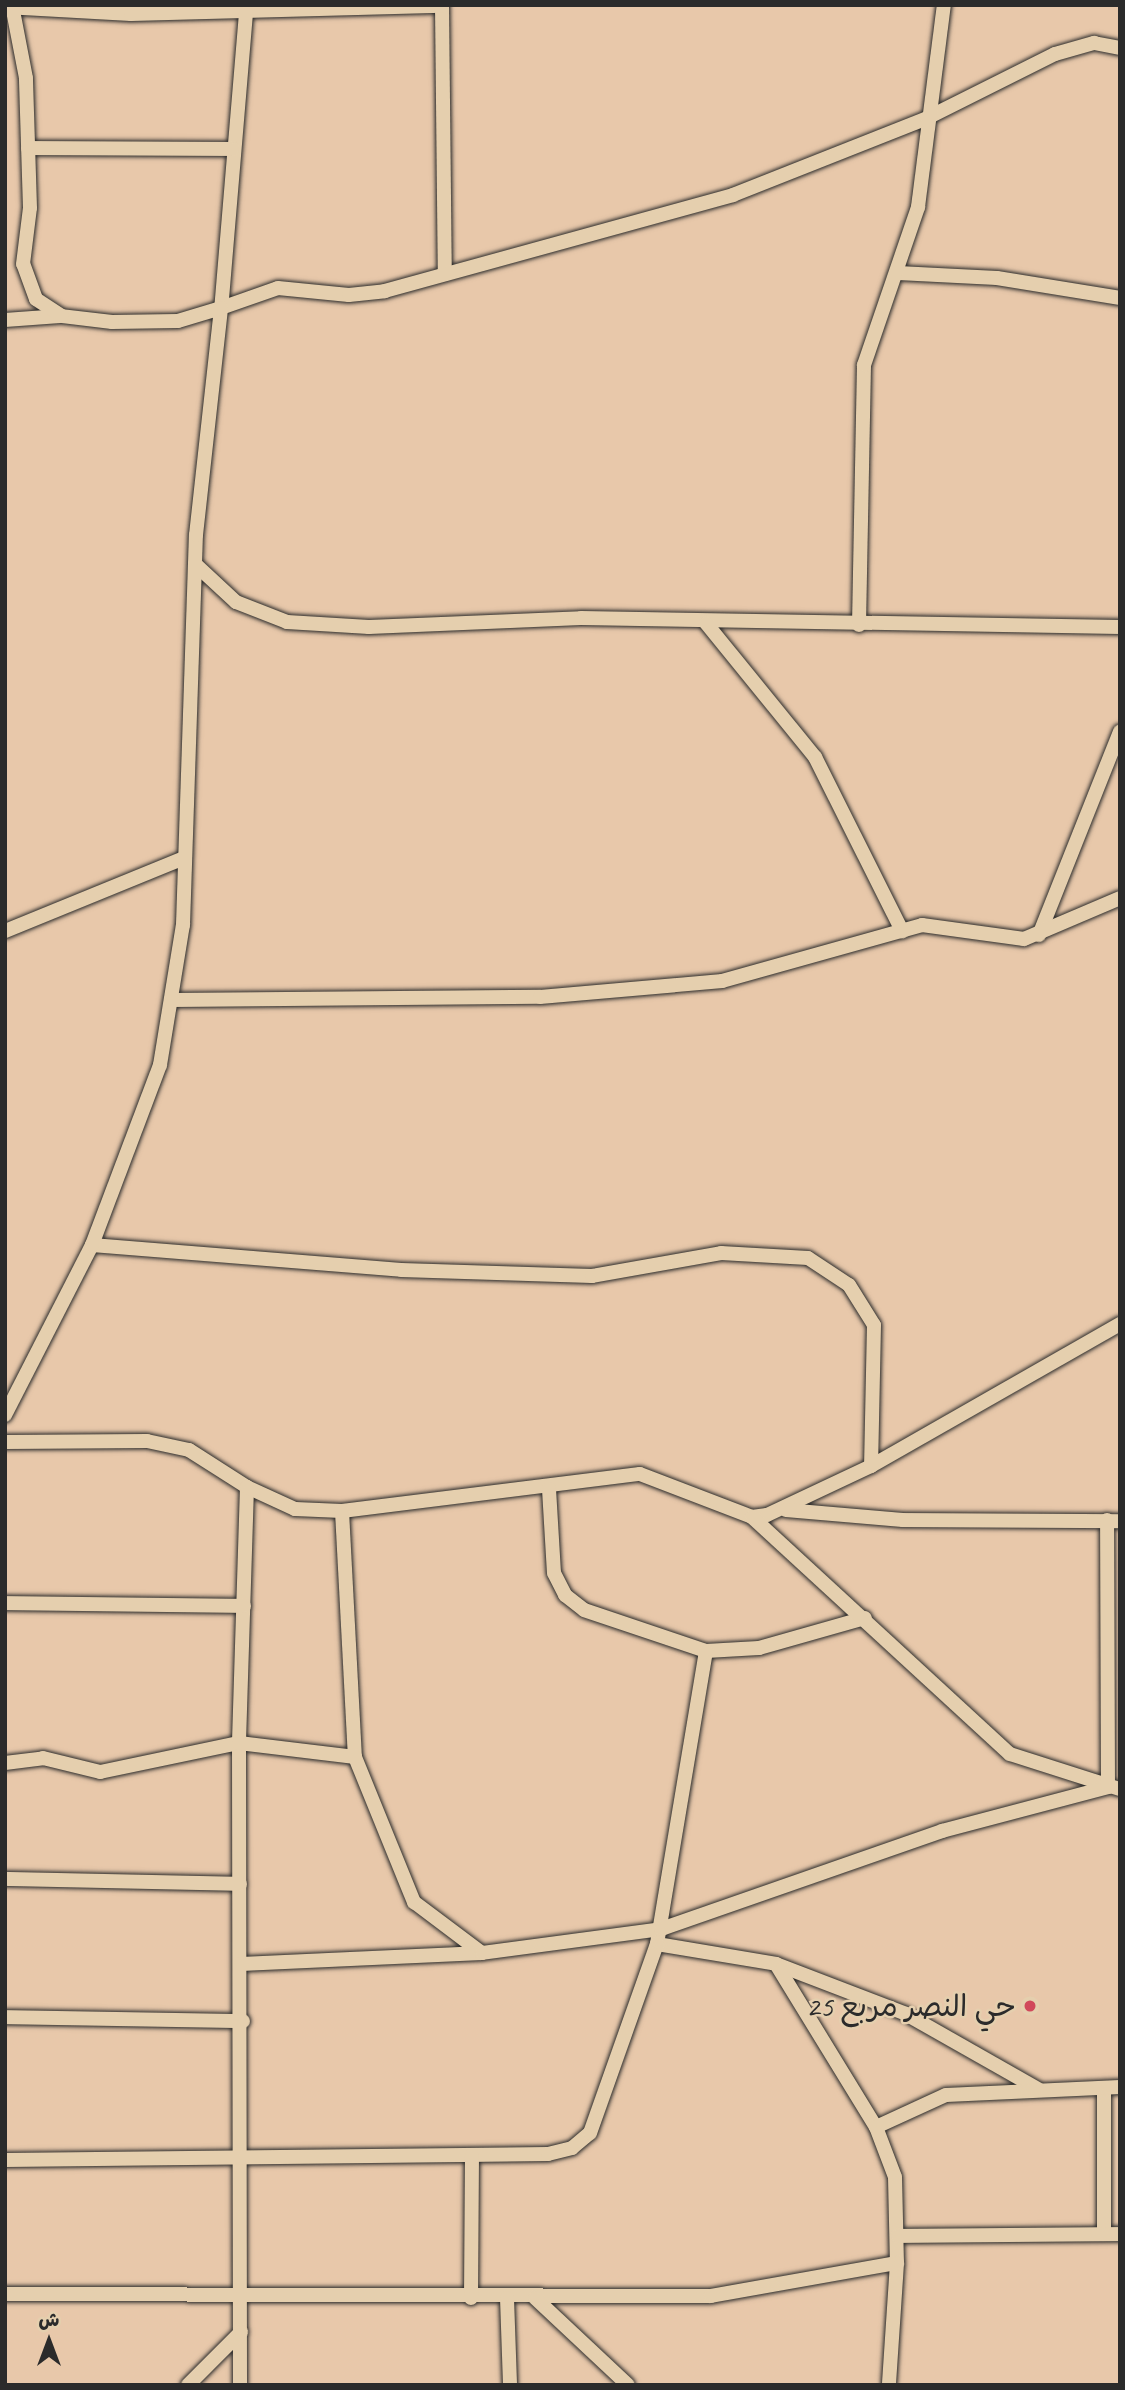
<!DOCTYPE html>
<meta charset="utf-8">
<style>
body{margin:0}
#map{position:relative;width:1125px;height:2390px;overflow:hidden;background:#e8c8aa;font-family:Caveat,"Playpen Sans Arabic",sans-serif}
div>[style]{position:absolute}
.roads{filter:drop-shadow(0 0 2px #2b2b2b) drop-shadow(0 0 2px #2b2b2b)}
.minor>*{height:14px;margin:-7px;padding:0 7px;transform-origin:7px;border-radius:7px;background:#e5cfae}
.dots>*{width:19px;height:19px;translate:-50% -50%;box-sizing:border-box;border:4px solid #e5cfae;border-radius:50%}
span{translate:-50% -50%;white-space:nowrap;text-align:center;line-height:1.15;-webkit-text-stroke:5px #e5cfae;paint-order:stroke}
.poi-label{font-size:30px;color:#2b2b2b}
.right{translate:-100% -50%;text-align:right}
.frame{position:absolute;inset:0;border:7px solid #2b2b2b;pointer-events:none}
.north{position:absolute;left:14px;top:2306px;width:70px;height:70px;-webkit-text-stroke:5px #e5cfae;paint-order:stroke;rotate:0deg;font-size:19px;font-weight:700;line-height:28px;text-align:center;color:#2b2b2b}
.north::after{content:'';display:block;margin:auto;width:24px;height:32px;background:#2b2b2b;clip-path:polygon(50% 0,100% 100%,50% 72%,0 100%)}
</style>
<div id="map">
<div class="roads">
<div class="minor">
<i style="left:442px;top:5px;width:269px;rotate:89.4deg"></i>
<i style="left:5px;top:7px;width:126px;rotate:3.2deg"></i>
<i style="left:131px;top:14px;width:311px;rotate:-1.5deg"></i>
<i style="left:246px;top:13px;width:296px;rotate:94.8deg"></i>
<i style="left:221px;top:308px;width:60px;rotate:-19.3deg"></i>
<i style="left:278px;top:288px;width:71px;rotate:5.6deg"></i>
<i style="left:349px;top:295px;width:36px;rotate:-6deg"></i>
<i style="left:385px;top:291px;width:361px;rotate:-15.4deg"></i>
<i style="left:733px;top:195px;width:209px;rotate:-21.6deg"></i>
<i style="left:927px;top:118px;width:143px;rotate:-26.6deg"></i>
<i style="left:1055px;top:54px;width:41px;rotate:-15.8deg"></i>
<i style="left:1094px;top:43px;width:26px;rotate:11deg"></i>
<i style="left:28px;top:148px;width:204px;rotate:0.3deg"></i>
<i style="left:898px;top:273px;width:99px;rotate:2.9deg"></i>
<i style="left:997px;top:278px;width:125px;rotate:9.2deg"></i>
<i style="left:5px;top:320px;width:55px;rotate:-4.2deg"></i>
<i style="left:195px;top:564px;width:56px;rotate:42.8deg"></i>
<i style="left:236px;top:602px;width:55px;rotate:21.4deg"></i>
<i style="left:287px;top:622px;width:82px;rotate:3.5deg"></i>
<i style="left:369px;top:627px;width:212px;rotate:-2.4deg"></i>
<i style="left:581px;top:618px;width:539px;rotate:0.96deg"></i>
<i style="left:706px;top:623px;width:173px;rotate:50.9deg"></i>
<i style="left:815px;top:757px;width:195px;rotate:63.4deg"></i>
<i style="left:859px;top:625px;width:260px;rotate:-88.9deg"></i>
<i style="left:864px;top:365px;width:167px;rotate:-71.1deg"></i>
<i style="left:918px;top:207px;width:204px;rotate:-82.7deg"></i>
<i style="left:5px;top:931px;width:193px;rotate:-22.2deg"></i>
<i style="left:1039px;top:935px;width:219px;rotate:-68.3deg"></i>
<i style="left:172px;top:1000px;width:368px;rotate:-0.5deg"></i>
<i style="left:540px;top:997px;width:183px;rotate:-5deg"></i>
<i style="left:722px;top:981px;width:208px;rotate:-15.6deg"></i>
<i style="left:922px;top:925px;width:103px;rotate:7.8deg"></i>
<i style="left:1024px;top:939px;width:104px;rotate:-23.1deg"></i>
<i style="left:92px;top:1245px;width:310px;rotate:4.6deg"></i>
<i style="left:401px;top:1270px;width:191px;rotate:1.8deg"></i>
<i style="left:592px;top:1276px;width:131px;rotate:-10.1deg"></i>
<i style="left:721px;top:1253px;width:87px;rotate:3.3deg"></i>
<i style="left:808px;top:1258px;width:49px;rotate:33.4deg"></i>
<i style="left:849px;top:1285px;width:47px;rotate:58deg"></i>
<i style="left:874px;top:1325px;width:141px;rotate:91.2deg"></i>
<i style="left:5px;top:1415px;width:191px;rotate:-62.9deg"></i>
<i style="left:92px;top:1245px;width:192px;rotate:-69.3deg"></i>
<i style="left:160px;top:1065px;width:142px;rotate:-80.7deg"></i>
<i style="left:183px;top:925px;width:390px;rotate:-88.1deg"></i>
<i style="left:196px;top:535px;width:228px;rotate:-83.7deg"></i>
<i style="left:221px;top:308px;width:45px;rotate:163.2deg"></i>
<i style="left:178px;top:321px;width:66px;rotate:179.1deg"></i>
<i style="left:112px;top:322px;width:50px;rotate:-173.2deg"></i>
<i style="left:62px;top:316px;width:31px;rotate:-147deg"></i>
<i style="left:36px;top:299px;width:37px;rotate:-110deg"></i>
<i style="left:23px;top:264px;width:56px;rotate:-82.9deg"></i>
<i style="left:30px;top:208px;width:130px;rotate:-91.8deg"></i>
<i style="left:26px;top:78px;width:74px;rotate:-100.9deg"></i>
<i style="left:5px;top:1442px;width:142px;rotate:-0.4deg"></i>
<i style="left:147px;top:1441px;width:43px;rotate:12.1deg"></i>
<i style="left:189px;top:1450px;width:69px;rotate:32.5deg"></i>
<i style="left:247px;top:1487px;width:256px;rotate:91.8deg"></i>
<i style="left:239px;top:1743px;width:642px;rotate:89.91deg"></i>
<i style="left:247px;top:1487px;width:53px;rotate:24.6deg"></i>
<i style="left:295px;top:1509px;width:47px;rotate:2.4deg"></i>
<i style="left:342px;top:1511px;width:300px;rotate:-7.1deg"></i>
<i style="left:640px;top:1474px;width:120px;rotate:21deg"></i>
<i style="left:752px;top:1517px;width:15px;rotate:-8deg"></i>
<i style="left:767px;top:1515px;width:115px;rotate:-25.2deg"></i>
<i style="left:871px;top:1466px;width:287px;rotate:-29.7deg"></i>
<i style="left:549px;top:1489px;width:84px;rotate:86.6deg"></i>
<i style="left:554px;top:1573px;width:25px;rotate:63deg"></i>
<i style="left:565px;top:1595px;width:24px;rotate:38deg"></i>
<i style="left:584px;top:1610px;width:129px;rotate:18.6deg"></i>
<i style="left:706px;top:1651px;width:53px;rotate:-3.2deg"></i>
<i style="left:759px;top:1648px;width:110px;rotate:-15.8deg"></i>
<i style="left:786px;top:1510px;width:117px;rotate:4.9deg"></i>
<i style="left:903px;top:1520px;width:217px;rotate:0.3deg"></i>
<i style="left:342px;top:1511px;width:246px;rotate:87deg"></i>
<i style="left:355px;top:1757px;width:157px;rotate:67.9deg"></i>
<i style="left:414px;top:1902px;width:85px;rotate:36.9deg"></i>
<i style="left:752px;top:1517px;width:350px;rotate:42.6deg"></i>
<i style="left:1010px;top:1754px;width:115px;rotate:17.7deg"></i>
<i style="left:5px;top:1603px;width:239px;rotate:0.7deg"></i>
<i style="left:706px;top:1651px;width:297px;rotate:99.5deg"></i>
<i style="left:657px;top:1944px;width:121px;rotate:9.5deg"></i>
<i style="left:776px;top:1964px;width:139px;rotate:21deg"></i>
<i style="left:906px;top:2014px;width:152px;rotate:29.6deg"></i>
<i style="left:5px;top:1763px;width:38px;rotate:-7deg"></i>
<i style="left:43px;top:1758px;width:59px;rotate:13.8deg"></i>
<i style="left:100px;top:1772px;width:142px;rotate:-11.8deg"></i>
<i style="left:239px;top:1743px;width:117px;rotate:6.9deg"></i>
<i style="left:5px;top:1879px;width:235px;rotate:1.2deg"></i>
<i style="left:241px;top:1964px;width:241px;rotate:-2.6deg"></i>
<i style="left:482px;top:1953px;width:181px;rotate:-7.6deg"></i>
<i style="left:661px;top:1929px;width:298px;rotate:-19.2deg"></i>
<i style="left:942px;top:1831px;width:172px;rotate:-14.8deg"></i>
<i style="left:1108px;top:1787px;width:267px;rotate:-90.2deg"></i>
<i style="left:776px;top:1964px;width:191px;rotate:58.5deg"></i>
<i style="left:876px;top:2127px;width:53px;rotate:69.2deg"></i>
<i style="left:895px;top:2177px;width:86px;rotate:88.7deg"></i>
<i style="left:897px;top:2263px;width:122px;rotate:93.8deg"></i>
<i style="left:5px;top:2017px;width:238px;rotate:1deg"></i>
<i style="left:1104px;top:2089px;width:145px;rotate:90deg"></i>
<i style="left:876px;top:2127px;width:77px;rotate:-24.6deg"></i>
<i style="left:946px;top:2095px;width:174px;rotate:-2.6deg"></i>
<i style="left:5px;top:2160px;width:543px;rotate:-0.63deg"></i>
<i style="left:548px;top:2154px;width:25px;rotate:-14deg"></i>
<i style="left:572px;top:2148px;width:23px;rotate:-40deg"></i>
<i style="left:590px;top:2133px;width:201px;rotate:-70.5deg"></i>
<i style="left:898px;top:2236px;width:222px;rotate:-0.5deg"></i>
<i style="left:5px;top:2294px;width:706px;rotate:0.16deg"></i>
<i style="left:711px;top:2296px;width:189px;rotate:-10.1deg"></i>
<i style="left:471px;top:2298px;width:143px;rotate:-89.6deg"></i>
<i style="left:507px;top:2298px;width:87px;rotate:88deg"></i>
<i style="left:535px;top:2298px;width:127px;rotate:43.1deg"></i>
<i style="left:188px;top:2385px;width:75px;rotate:-45deg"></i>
</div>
</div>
<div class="dots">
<i style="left:1030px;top:2006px;background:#d1495b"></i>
</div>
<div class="poi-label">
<span class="right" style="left:1016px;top:2006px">حي النصر مربع 25</span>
</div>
<div class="frame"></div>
<div class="north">ش</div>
</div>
